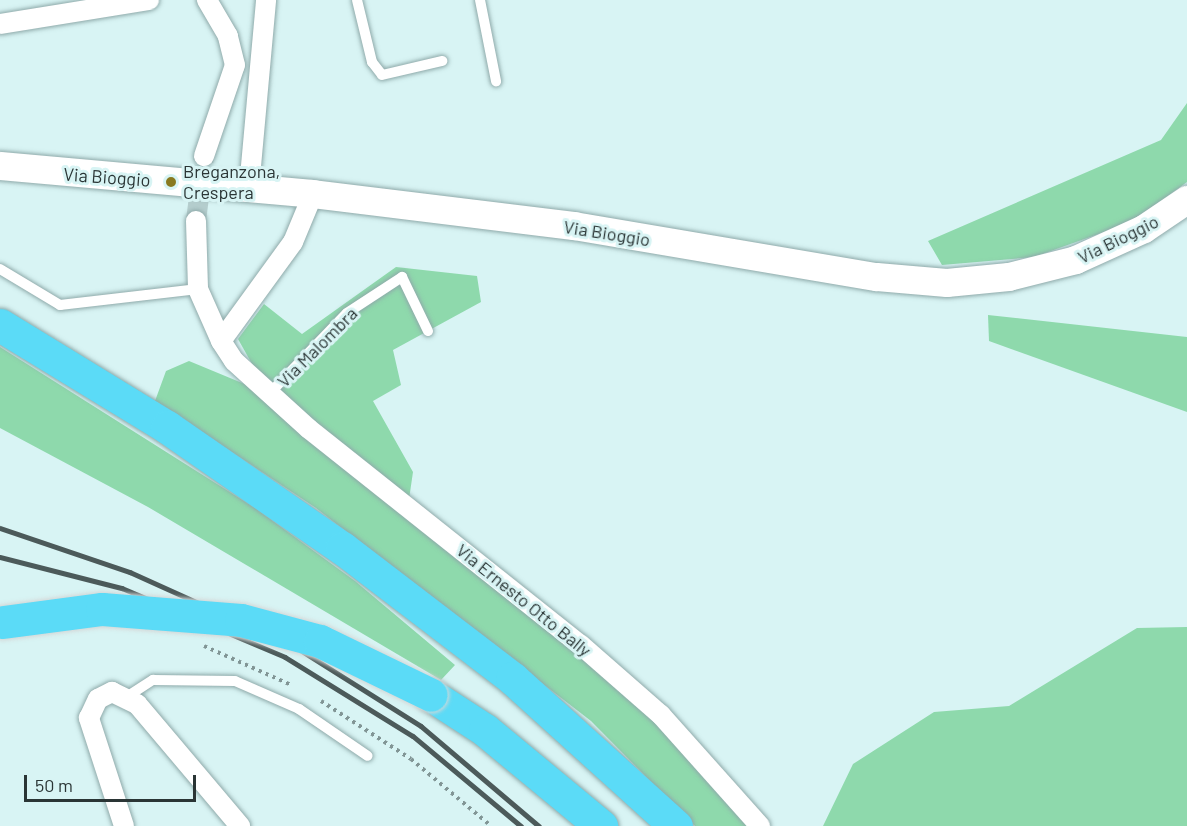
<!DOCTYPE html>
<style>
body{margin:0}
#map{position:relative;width:1187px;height:826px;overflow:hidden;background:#d8f4f4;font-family:Barlow,sans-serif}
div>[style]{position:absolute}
.green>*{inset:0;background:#8ed9ac}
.street-tunnel>*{height:20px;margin-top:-10px;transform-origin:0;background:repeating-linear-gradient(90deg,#b5cece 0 20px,transparent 0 30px)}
.path>*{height:4px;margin-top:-2px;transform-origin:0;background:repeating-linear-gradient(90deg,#819595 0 3px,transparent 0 7.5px)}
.roads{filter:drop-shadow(0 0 2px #8faaaa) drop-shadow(0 0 2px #8faaaa)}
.lane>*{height:10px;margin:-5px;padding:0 5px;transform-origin:5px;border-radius:5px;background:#fff}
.street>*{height:20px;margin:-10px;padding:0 10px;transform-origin:10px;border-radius:10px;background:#fff}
.secondary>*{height:28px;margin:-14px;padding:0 14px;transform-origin:14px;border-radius:14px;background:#fff}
.highway>*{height:33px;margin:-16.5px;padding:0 16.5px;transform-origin:16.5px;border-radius:16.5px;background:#5bdbf7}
.rail>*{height:4.5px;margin:-2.25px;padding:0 2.25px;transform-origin:2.25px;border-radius:2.25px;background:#4c5a5a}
.bridges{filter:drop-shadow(0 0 2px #d4d7d7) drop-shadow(0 0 2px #d4d7d7)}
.highway-bridge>*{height:33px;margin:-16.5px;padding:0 16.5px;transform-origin:16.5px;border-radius:16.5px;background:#5bdbf7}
.dots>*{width:16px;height:16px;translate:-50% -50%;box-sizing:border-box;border:3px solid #d8f4f4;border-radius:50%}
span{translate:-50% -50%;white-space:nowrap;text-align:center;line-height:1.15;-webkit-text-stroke:6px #d8f4f4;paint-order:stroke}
.poi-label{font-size:18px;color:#2a3535}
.left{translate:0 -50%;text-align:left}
.street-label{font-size:18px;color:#2a3535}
.scale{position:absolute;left:24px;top:775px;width:172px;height:27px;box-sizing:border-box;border:3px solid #2a3535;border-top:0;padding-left:8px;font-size:18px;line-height:21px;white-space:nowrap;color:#2a3535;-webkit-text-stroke:4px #d8f4f4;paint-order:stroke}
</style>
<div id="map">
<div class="green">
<i style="clip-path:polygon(1187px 103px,1187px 182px,1132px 222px,1034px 257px,942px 265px,928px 241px,1161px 140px)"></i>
<i style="clip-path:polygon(396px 267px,477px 276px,481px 302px,393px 350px,401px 385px,373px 401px,413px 472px,408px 506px,582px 644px,761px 826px,695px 826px,591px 721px,316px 508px,155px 401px,166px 371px,189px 361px,269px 394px,238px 339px,264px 304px,302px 334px)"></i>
<i style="clip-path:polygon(988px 315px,1187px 337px,1187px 412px,989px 341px)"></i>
<i style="clip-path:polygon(0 347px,255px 508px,355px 581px,455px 665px,441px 680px,148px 507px,0 428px)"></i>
<i style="clip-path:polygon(1187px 627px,1187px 826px,823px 826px,853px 764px,934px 712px,1009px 706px,1137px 628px)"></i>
</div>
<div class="street-tunnel">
<i style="left:196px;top:221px;width:65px;rotate:-83deg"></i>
</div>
<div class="path">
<i style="left:204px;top:646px;width:95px;rotate:24.1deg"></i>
<i style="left:321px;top:701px;width:107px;rotate:32.8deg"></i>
<i style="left:411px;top:759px;width:104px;rotate:39.9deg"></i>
</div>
<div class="roads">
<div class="lane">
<i style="left:357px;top:0;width:64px;rotate:76.4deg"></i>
<i style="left:372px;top:62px;width:16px;rotate:52deg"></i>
<i style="left:382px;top:75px;width:62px;rotate:-13.1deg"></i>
<i style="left:480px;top:0;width:83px;rotate:78.8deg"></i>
<i style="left:0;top:269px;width:70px;rotate:31deg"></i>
<i style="left:60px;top:305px;width:139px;rotate:-6.6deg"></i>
<i style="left:269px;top:394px;width:112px;rotate:-46.1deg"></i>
<i style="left:347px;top:313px;width:66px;rotate:-33.2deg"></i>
<i style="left:402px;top:277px;width:60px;rotate:64.3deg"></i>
<i style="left:128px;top:696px;width:30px;rotate:-33deg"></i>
<i style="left:153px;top:680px;width:82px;rotate:0.7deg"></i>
<i style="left:235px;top:681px;width:70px;rotate:23.6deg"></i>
<i style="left:299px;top:709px;width:83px;rotate:34.3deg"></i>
</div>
<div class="street">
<i style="left:0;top:24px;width:151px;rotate:-9.2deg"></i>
<i style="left:204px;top:156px;width:96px;rotate:-71.2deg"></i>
<i style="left:235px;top:65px;width:30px;rotate:-104deg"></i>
<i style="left:228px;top:36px;width:42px;rotate:-120.3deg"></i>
<i style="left:249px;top:188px;width:189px;rotate:-84.8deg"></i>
<i style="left:313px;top:194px;width:52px;rotate:112.6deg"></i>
<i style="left:293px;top:242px;width:122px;rotate:126deg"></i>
<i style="left:221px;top:341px;width:24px;rotate:57deg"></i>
<i style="left:234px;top:361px;width:101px;rotate:42.2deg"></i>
<i style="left:309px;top:429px;width:347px;rotate:38.5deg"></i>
<i style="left:581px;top:645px;width:106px;rotate:41.2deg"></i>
<i style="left:661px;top:715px;width:149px;rotate:48.3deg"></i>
<i style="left:196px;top:221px;width:68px;rotate:88.3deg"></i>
<i style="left:198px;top:289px;width:57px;rotate:66.1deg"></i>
<i style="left:124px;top:826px;width:114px;rotate:-108deg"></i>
<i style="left:89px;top:718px;width:21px;rotate:-65deg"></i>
<i style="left:98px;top:699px;width:16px;rotate:-27deg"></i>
<i style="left:112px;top:692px;width:28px;rotate:26deg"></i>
<i style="left:137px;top:704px;width:160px;rotate:49.8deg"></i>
</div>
<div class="secondary">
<i style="left:0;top:166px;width:314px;rotate:5.1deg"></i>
<i style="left:313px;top:194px;width:263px;rotate:7deg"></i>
<i style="left:574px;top:226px;width:307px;rotate:9.6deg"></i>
<i style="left:877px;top:277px;width:70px;rotate:4.9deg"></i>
<i style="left:947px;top:283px;width:62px;rotate:-5.5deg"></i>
<i style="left:1009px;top:277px;width:69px;rotate:-14.2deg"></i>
<i style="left:1076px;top:260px;width:75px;rotate:-24.5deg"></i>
<i style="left:1144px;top:229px;width:52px;rotate:-34deg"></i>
</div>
<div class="highway">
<i style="left:0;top:325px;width:196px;rotate:31.4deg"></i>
<i style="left:167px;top:427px;width:213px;rotate:34.7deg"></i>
<i style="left:342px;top:548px;width:214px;rotate:37.4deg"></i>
<i style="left:512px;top:678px;width:221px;rotate:42.1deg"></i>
<i style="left:431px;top:695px;width:64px;rotate:32.9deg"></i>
<i style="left:485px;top:730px;width:151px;rotate:39.6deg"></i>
</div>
</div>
<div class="rail">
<i style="left:0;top:528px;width:137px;rotate:18.7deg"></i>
<i style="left:130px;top:572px;width:180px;rotate:24.3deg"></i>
<i style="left:294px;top:646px;width:150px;rotate:32.2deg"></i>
<i style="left:421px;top:726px;width:155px;rotate:40.3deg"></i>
<i style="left:0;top:557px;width:126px;rotate:14.3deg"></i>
<i style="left:122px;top:588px;width:177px;rotate:22.9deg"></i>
<i style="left:285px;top:657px;width:150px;rotate:31.7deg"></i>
<i style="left:413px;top:736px;width:141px;rotate:39.8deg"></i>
</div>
<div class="bridges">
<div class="highway-bridge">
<i style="left:3px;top:622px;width:100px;rotate:-7.5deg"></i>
<i style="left:102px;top:609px;width:139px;rotate:4.5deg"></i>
<i style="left:241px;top:620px;width:82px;rotate:14.9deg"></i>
<i style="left:320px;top:641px;width:123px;rotate:25.9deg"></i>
</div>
</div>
<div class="dots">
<i style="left:171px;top:182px;background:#897a20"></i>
</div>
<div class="poi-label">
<span class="left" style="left:183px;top:182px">Breganzona,<br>Crespera</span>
</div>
<div class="street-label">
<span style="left:107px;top:177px;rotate:4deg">Via Bioggio</span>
<span style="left:607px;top:233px;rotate:9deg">Via Bioggio</span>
<span style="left:1118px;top:239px;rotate:-26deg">Via Bioggio</span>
<span style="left:317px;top:347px;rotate:-45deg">Via Malombra</span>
<span style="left:524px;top:600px;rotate:39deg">Via Ernesto Otto Bally</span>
</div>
<div class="scale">50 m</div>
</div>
